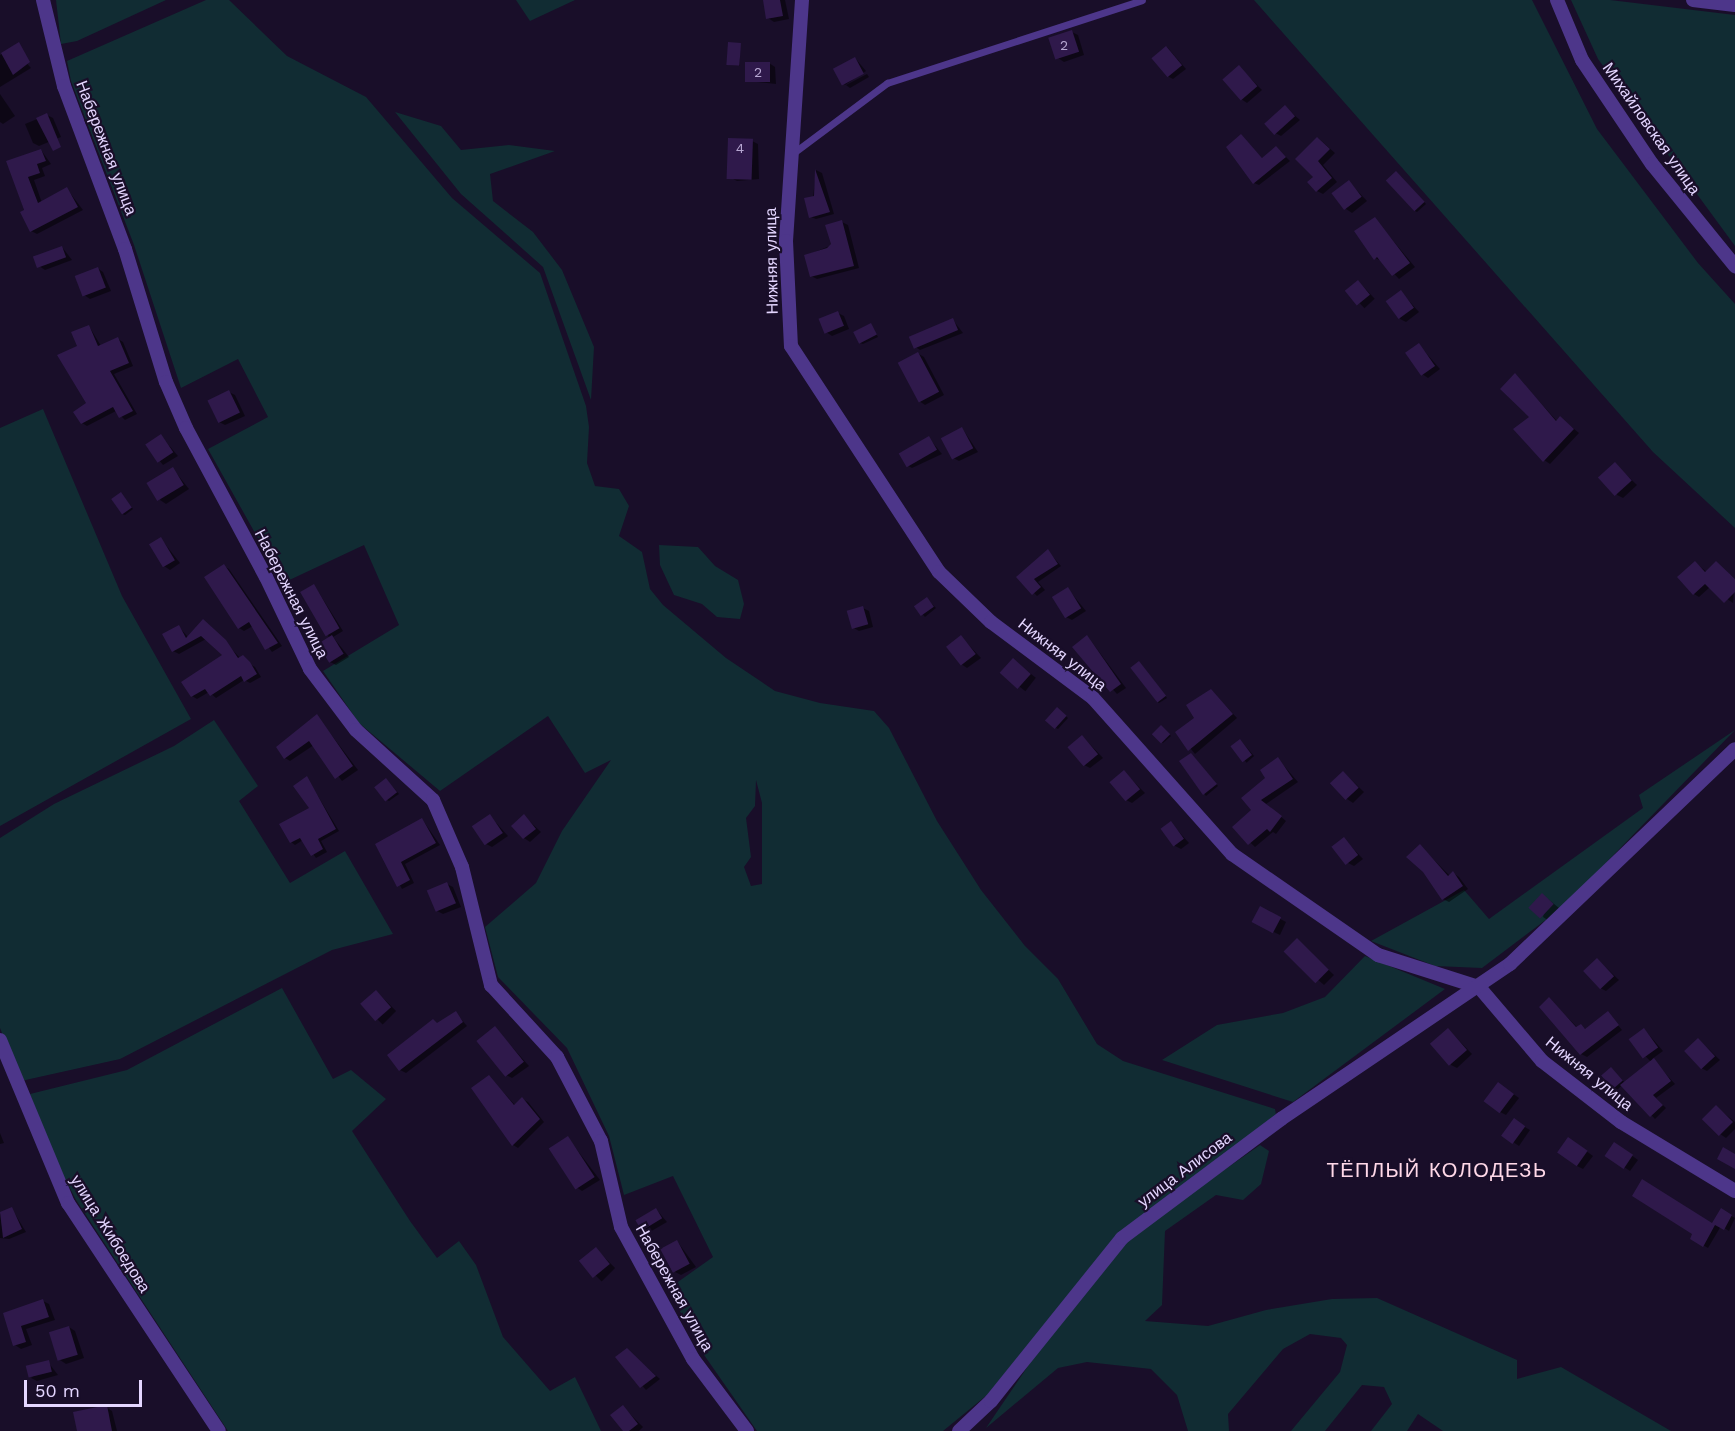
<!DOCTYPE html>
<meta charset="utf-8">
<style>
body{margin:0}
#map{position:relative;width:1735px;height:1431px;overflow:hidden;background:#190e29;font-family:"Work Sans",sans-serif}
div>[style]{position:absolute}
.green>*{inset:0;background:#112c33}
.shadow>*{inset:0;background:#0007;transform-origin:0 0}
.building>*{inset:0;background:#2f194b;transform-origin:0 0}
.service>*{height:7px;margin:-3.5px;padding:0 3.5px;transform-origin:3.5px;border-radius:3.5px;background:#4d368a}
.minor>*{height:14px;margin:-7px;padding:0 7px;transform-origin:7px;border-radius:7px;background:#4d368a}
span{translate:-50% -50%;white-space:nowrap;text-align:center;line-height:1.15;-webkit-text-stroke:4.5px #190e29;paint-order:stroke}
.number-label{font-size:14px;color:#b7a7d2}
.number-label span{-webkit-text-stroke-width:0}
.street-label{font-size:16px;color:#e4d6ff}
.quarter-label{font-size:20px;color:#ffd8e8;letter-spacing:1.5px}
.scale{position:absolute;left:24px;top:1380px;width:118px;height:27px;box-sizing:border-box;border:3px solid #e4d6ff;border-top:0;padding-left:8px;font-size:18px;line-height:21px;white-space:nowrap;color:#e4d6ff;-webkit-text-stroke:4px #190e29;paint-order:stroke}
</style>
<div id="map">
<div class="green">
<i style="clip-path:polygon(56px 0,166px 0,77px 41px,61px 44px)"></i>
<i style="clip-path:polygon(evenodd,206px 0,229px 0,287px 56px,366px 97px,452px 198px,540px 273px,586px 406px,589px 427px,587px 463px,595px 486px,619px 489px,629px 506px,619px 536px,642px 552px,650px 589px,663px 605px,726px 658px,775px 691px,820px 703px,874px 711px,889px 728px,937px 821px,981px 890px,1025px 946px,1058px 979px,1097px 1044px,1123px 1061px,1275px 1109px,1276px 1115px,1121px 1231px,987px 1395px,943px 1431px,757px 1431px,702px 1352px,668px 1289px,713px 1257px,673px 1176px,624px 1195px,609px 1136px,567px 1048px,498px 977px,485px 927px,536px 883px,562px 831px,611px 760px,585px 773px,548px 716px,440px 791px,359px 723px,323px 671px,399px 625px,364px 545px,283px 583px,208px 449px,268px 417px,238px 359px,181px 388px,134px 245px,71px 81px,67px 61px,206px 0,756px 780px,762px 803px,762px 884px,751px 886px,744px 867px,751px 857px,746px 818px,755px 806px,756px 780px)"></i>
<i style="clip-path:polygon(516px 0,575px 0,530px 21px)"></i>
<i style="clip-path:polygon(1254px 0,1532px 0,1597px 129px,1698px 263px,1735px 304px,1735px 528px,1653px 452px)"></i>
<i style="clip-path:polygon(1571px 0,1610px 0,1735px 15px,1735px 246px,1598px 59px)"></i>
<i style="clip-path:polygon(395px 112px,441px 126px,461px 150px,509px 145px,555px 151px,490px 174px,493px 201px,533px 232px,562px 270px,594px 347px,591px 400px,543px 267px,461px 194px)"></i>
<i style="clip-path:polygon(43px 409px,122px 596px,191px 719px,0 826px,0 428px)"></i>
<i style="clip-path:polygon(659px 545px,698px 547px,715px 566px,738px 580px,744px 604px,740px 619px,717px 617px,702px 604px,674px 595px,660px 565px)"></i>
<i style="clip-path:polygon(214px 720px,258px 786px,239px 801px,290px 883px,345px 851px,393px 934px,332px 950px,120px 1059px,21px 1081px,0 1028px,0 838px,54px 804px,174px 746px)"></i>
<i style="clip-path:polygon(1735px 730px,1563px 907px,1482px 968px,1435px 966px,1371px 941px,1464px 890px,1489px 919px,1643px 808px,1639px 795px)"></i>
<i style="clip-path:polygon(1365px 956px,1445px 989px,1293px 1102px,1162px 1060px,1217px 1025px,1283px 1013px,1325px 997px)"></i>
<i style="clip-path:polygon(282px 988px,333px 1079px,351px 1070px,386px 1099px,352px 1131px,410px 1221px,437px 1258px,459px 1241px,476px 1265px,503px 1337px,550px 1391px,575px 1377px,601px 1431px,228px 1431px,76px 1200px,52px 1153px,30px 1094px,127px 1070px)"></i>
<i style="clip-path:polygon(1260px 1145px,1269px 1151px,1261px 1184px,1243px 1200px,1216px 1195px,1165px 1231px,1162px 1305px,1145px 1321px,1208px 1326px,1266px 1310px,1332px 1299px,1377px 1298px,1517px 1360px,1517px 1379px,1561px 1367px,1671px 1431px,1443px 1431px,1418px 1414px,1407px 1431px,1371px 1431px,1392px 1404px,1384px 1387px,1362px 1385px,1325px 1431px,1291px 1431px,1340px 1372px,1347px 1345px,1341px 1338px,1310px 1334px,1283px 1349px,1228px 1414px,1229px 1431px,1188px 1431px,1177px 1395px,1151px 1369px,1087px 1362px,1058px 1368px,986px 1428px,1047px 1338px,1128px 1237px)"></i>
</div>
<div class="shadow">
<i style="clip-path:polygon(764px 0,785px 0,789px 19px,774px 22px,768px 18px)"></i>
<i style="clip-path:polygon(1072px 32px,1078px 35px,1084px 55px,1064px 62px,1058px 58px)"></i>
<i style="clip-path:polygon(740px 45px,740px 66px,729px 65px)"></i>
<i style="clip-path:polygon(1167px 47px,1186px 69px,1173px 79px,1167px 76px)"></i>
<i style="clip-path:polygon(13px 48px,31px 68px,0 87px,0 55px)"></i>
<i style="clip-path:polygon(855px 58px,866px 71px,845px 85px,844px 84px)"></i>
<i style="clip-path:polygon(769px 63px,775px 67px,776px 84px,748px 81px)"></i>
<i style="clip-path:polygon(1239px 67px,1262px 90px,1247px 103px,1241px 99px)"></i>
<i style="clip-path:polygon(867px 74px,869px 77px,850px 88px,846px 85px)"></i>
<i style="clip-path:polygon(0 94px,15px 116px,3px 124px,0 122px)"></i>
<i style="clip-path:polygon(1285px 107px,1300px 120px,1281px 136px,1275px 133px)"></i>
<i style="clip-path:polygon(47px 115px,53px 118px,61px 137px,39px 146px,33px 143px,25px 124px)"></i>
<i style="clip-path:polygon(1241px 136px,1263px 159px,1277px 148px,1290px 161px,1259px 185px,1254px 183px)"></i>
<i style="clip-path:polygon(1318px 138px,1335px 153px,1323px 165px,1337px 182px,1323px 194px,1317px 191px,1315px 177px)"></i>
<i style="clip-path:polygon(752px 141px,758px 144px,759px 179px,737px 181px,731px 178px)"></i>
<i style="clip-path:polygon(41px 150px,51px 164px,42px 168px,45px 176px,34px 180px,42px 203px,67px 189px,83px 210px,37px 234px,31px 231px,8px 162px)"></i>
<i style="clip-path:polygon(816px 170px,822px 173px,834px 214px,816px 219px,811px 217px)"></i>
<i style="clip-path:polygon(1399px 175px,1426px 204px,1417px 212px,1415px 211px)"></i>
<i style="clip-path:polygon(1349px 182px,1367px 201px,1352px 213px,1346px 209px)"></i>
<i style="clip-path:polygon(1375px 219px,1415px 267px,1399px 279px,1382px 261px,1375px 258px)"></i>
<i style="clip-path:polygon(842px 222px,848px 225px,859px 268px,817px 279px,811px 276px,805px 256px,832px 245px)"></i>
<i style="clip-path:polygon(62px 247px,72px 260px,45px 270px,39px 266px)"></i>
<i style="clip-path:polygon(97px 268px,103px 272px,111px 291px,90px 299px,84px 295px)"></i>
<i style="left:1359px;top:282px;width:23px;height:14px;rotate:47deg"></i>
<i style="clip-path:polygon(1401px 292px,1419px 312px,1406px 322px,1400px 319px)"></i>
<i style="clip-path:polygon(838px 313px,844px 316px,849px 329px,832px 336px,826px 332px)"></i>
<i style="clip-path:polygon(953px 320px,963px 333px,920px 350px,914px 346px)"></i>
<i style="clip-path:polygon(871px 325px,878px 337px,863px 344px,860px 343px)"></i>
<i style="clip-path:polygon(89px 326px,101px 346px,118px 339px,123px 342px,133px 366px,114px 374px,137px 414px,125px 420px,116px 411px,87px 426px,82px 423px,88px 403px,79px 347px)"></i>
<i style="clip-path:polygon(1419px 345px,1440px 369px,1428px 378px,1422px 374px)"></i>
<i style="clip-path:polygon(917px 353px,924px 357px,944px 395px,925px 405px,919px 401px)"></i>
<i style="clip-path:polygon(1515px 375px,1557px 421px,1561px 418px,1579px 433px,1550px 464px,1544px 460px)"></i>
<i style="clip-path:polygon(229px 392px,235px 395px,245px 416px,225px 425px,219px 422px)"></i>
<i style="clip-path:polygon(962px 428px,978px 452px,959px 461px,953px 458px)"></i>
<i style="clip-path:polygon(161px 436px,178px 456px,163px 465px,147px 445px)"></i>
<i style="clip-path:polygon(929px 438px,942px 454px,912px 468px,906px 465px)"></i>
<i style="clip-path:polygon(1615px 464px,1637px 485px,1623px 498px,1617px 495px)"></i>
<i style="clip-path:polygon(173px 469px,189px 489px,166px 504px,160px 500px)"></i>
<i style="clip-path:polygon(121px 493px,133px 509px,125px 515px,122px 514px)"></i>
<i style="clip-path:polygon(161px 539px,180px 563px,170px 570px,164px 566px)"></i>
<i style="clip-path:polygon(1048px 551px,1061px 566px,1038px 582px,1045px 590px,1037px 596px,1018px 577px)"></i>
<i style="clip-path:polygon(1695px 563px,1707px 572px,1716px 563px,1735px 579px,1733px 603px,1710px 587px,1699px 597px,1694px 594px)"></i>
<i style="clip-path:polygon(224px 566px,229px 569px,282px 646px,272px 652px,253px 626px,244px 631px,239px 628px)"></i>
<i style="clip-path:polygon(314px 585px,343px 631px,333px 637px,349px 657px,336px 665px,330px 662px,329px 638px)"></i>
<i style="clip-path:polygon(1068px 589px,1086px 611px,1072px 620px,1066px 617px)"></i>
<i style="clip-path:polygon(927px 599px,936px 608px,925px 617px,916px 607px)"></i>
<i style="clip-path:polygon(863px 608px,869px 611px,873px 627px,859px 631px,852px 627px)"></i>
<i style="clip-path:polygon(208px 624px,241px 659px,255px 667px,261px 677px,250px 683px,244px 680px,216px 698px,209px 692px,197px 699px,192px 696px,224px 655px,206px 639px,179px 654px,173px 651px,179px 627px,188px 637px)"></i>
<i style="clip-path:polygon(961px 637px,981px 658px,967px 668px,961px 664px)"></i>
<i style="clip-path:polygon(1088px 637px,1126px 688px,1117px 694px,1074px 647px)"></i>
<i style="left:1013px;top:660px;width:29px;height:17px;rotate:38deg"></i>
<i style="clip-path:polygon(1139px 662px,1167px 698px,1159px 703px,1157px 702px)"></i>
<i style="clip-path:polygon(1211px 690px,1237px 718px,1195px 754px,1177px 732px,1196px 719px)"></i>
<i style="clip-path:polygon(1060px 711px,1068px 718px,1058px 729px,1056px 728px)"></i>
<i style="clip-path:polygon(317px 716px,358px 770px,342px 781px,314px 745px,290px 761px,285px 758px)"></i>
<i style="clip-path:polygon(1162px 727px,1171px 736px,1163px 743px,1160px 742px)"></i>
<i style="clip-path:polygon(1083px 737px,1103px 758px,1090px 768px,1084px 765px)"></i>
<i style="left:1241px;top:741px;width:20px;height:10px;rotate:49deg"></i>
<i style="clip-path:polygon(1193px 756px,1218px 786px,1206px 796px,1181px 761px)"></i>
<i style="clip-path:polygon(1278px 759px,1298px 782px,1266px 804px,1286px 821px,1276px 834px,1273px 832px,1255px 847px,1235px 828px,1254px 811px)"></i>
<i style="clip-path:polygon(1124px 772px,1145px 793px,1132px 803px,1126px 800px)"></i>
<i style="clip-path:polygon(1344px 773px,1364px 792px,1353px 803px,1347px 799px)"></i>
<i style="clip-path:polygon(307px 778px,339px 831px,321px 841px,327px 852px,316px 858px,303px 840px,295px 845px,291px 842px,311px 808px)"></i>
<i style="clip-path:polygon(386px 779px,399px 794px,389px 801px,387px 800px)"></i>
<i style="clip-path:polygon(490px 816px,508px 836px,492px 847px,486px 844px)"></i>
<i style="clip-path:polygon(524px 816px,541px 832px,530px 842px,524px 838px)"></i>
<i style="clip-path:polygon(422px 819px,440px 845px,405px 864px,414px 883px,402px 889px,377px 844px)"></i>
<i style="clip-path:polygon(1171px 823px,1189px 843px,1181px 849px,1175px 846px)"></i>
<i style="clip-path:polygon(1344px 839px,1363px 859px,1354px 866px,1348px 863px)"></i>
<i style="clip-path:polygon(1420px 846px,1450px 876px,1453px 873px,1459px 877px,1468px 889px,1449px 902px,1443px 899px)"></i>
<i style="clip-path:polygon(447px 884px,453px 887px,461px 907px,443px 914px,437px 911px)"></i>
<i style="clip-path:polygon(1548px 899px,1559px 908px,1549px 921px,1543px 917px)"></i>
<i style="clip-path:polygon(1260px 908px,1286px 922px,1280px 935px,1259px 925px)"></i>
<i style="clip-path:polygon(1297px 940px,1334px 975px,1324px 985px,1286px 952px)"></i>
<i style="clip-path:polygon(1598px 960px,1619px 980px,1606px 991px,1600px 988px)"></i>
<i style="left:377px;top:992px;width:27px;height:19px;rotate:45deg"></i>
<i style="clip-path:polygon(1549px 999px,1578px 1028px,1587px 1029px,1608px 1013px,1622px 1030px,1587px 1057px,1581px 1054px)"></i>
<i style="clip-path:polygon(456px 1013px,467px 1026px,406px 1073px,400px 1070px,438px 1024px)"></i>
<i style="clip-path:polygon(495px 1028px,529px 1066px,512px 1078px,506px 1075px)"></i>
<i style="clip-path:polygon(1448px 1029px,1472px 1054px,1457px 1068px,1451px 1065px)"></i>
<i style="clip-path:polygon(1644px 1029px,1663px 1051px,1652px 1059px,1675px 1084px,1656px 1098px,1666px 1108px,1655px 1119px,1622px 1085px,1617px 1090px,1604px 1076px,1613px 1070px,1625px 1083px,1651px 1062px,1630px 1040px)"></i>
<i style="clip-path:polygon(1699px 1040px,1720px 1060px,1707px 1071px,1701px 1068px)"></i>
<i style="clip-path:polygon(489px 1077px,515px 1105px,522px 1099px,528px 1102px,544px 1122px,518px 1148px,513px 1145px)"></i>
<i style="clip-path:polygon(1505px 1088px,1519px 1098px,1506px 1115px,1500px 1112px)"></i>
<i style="clip-path:polygon(1716px 1107px,1735px 1122px,1735px 1129px,1726px 1138px,1720px 1134px)"></i>
<i style="clip-path:polygon(1520px 1124px,1530px 1130px,1519px 1146px,1504px 1136px)"></i>
<i style="clip-path:polygon(0 1133px,4px 1143px,0 1144px)"></i>
<i style="clip-path:polygon(568px 1138px,600px 1180px,582px 1191px,576px 1187px)"></i>
<i style="clip-path:polygon(1574px 1142px,1593px 1156px,1583px 1169px,1577px 1166px)"></i>
<i style="clip-path:polygon(1620px 1147px,1638px 1160px,1630px 1171px,1606px 1155px)"></i>
<i style="clip-path:polygon(12px 1209px,26px 1232px,9px 1239px,0 1238px,0 1214px)"></i>
<i style="clip-path:polygon(656px 1209px,667px 1222px,648px 1233px,642px 1229px)"></i>
<i style="clip-path:polygon(1721px 1210px,1735px 1218px,1729px 1231px,1721px 1226px,1708px 1248px,1692px 1239px,1713px 1225px)"></i>
<i style="clip-path:polygon(677px 1241px,696px 1267px,681px 1275px,675px 1272px)"></i>
<i style="left:596px;top:1249px;width:27px;height:19px;rotate:45deg"></i>
<i style="clip-path:polygon(43px 1301px,49px 1304px,55px 1320px,26px 1329px,32px 1345px,21px 1349px,15px 1345px,5px 1314px)"></i>
<i style="clip-path:polygon(69px 1327px,75px 1331px,84px 1358px,66px 1364px,60px 1360px)"></i>
<i style="clip-path:polygon(627px 1350px,660px 1379px,646px 1390px,617px 1358px)"></i>
<i style="clip-path:polygon(48px 1362px,58px 1375px,37px 1381px,31px 1378px)"></i>
<i style="clip-path:polygon(106px 1407px,112px 1411px,117px 1431px,78px 1431px)"></i>
<i style="clip-path:polygon(623px 1407px,643px 1427px,639px 1431px,625px 1431px)"></i>
</div>
<div class="building">
<i style="clip-path:polygon(763px 0,780px 0,783px 16px,766px 19px)"></i>
<i style="left:1072px;top:30px;width:23px;height:25px;rotate:72deg"></i>
<i style="clip-path:polygon(19px 42px,30px 62px,13px 75px,1px 53px)"></i>
<i style="left:728px;top:42px;width:13px;height:23px;rotate:4deg"></i>
<i style="left:1166px;top:46px;width:25px;height:19px;rotate:50deg"></i>
<i style="left:855px;top:57px;width:19px;height:25px;rotate:62deg"></i>
<i style="left:745px;top:62px;width:25px;height:20px"></i>
<i style="left:1239px;top:65px;width:28px;height:22px;rotate:49deg"></i>
<i style="left:1285px;top:105px;width:15px;height:28px;rotate:48deg"></i>
<i style="clip-path:polygon(47px 113px,61px 147px,53px 151px,36px 118px)"></i>
<i style="clip-path:polygon(1241px 134px,1262px 158px,1276px 146px,1286px 157px,1253px 184px,1226px 147px)"></i>
<i style="clip-path:polygon(1317px 137px,1330px 149px,1318px 161px,1332px 178px,1316px 192px,1307px 182px,1313px 177px,1295px 159px)"></i>
<i style="left:728px;top:138px;width:25px;height:41px;rotate:2deg"></i>
<i style="clip-path:polygon(41px 149px,46px 161px,37px 164px,40px 173px,28px 177px,38px 203px,67px 187px,78px 207px,30px 232px,20px 212px,24px 210px,6px 161px)"></i>
<i style="clip-path:polygon(815px 169px,830px 212px,809px 218px,804px 198px,814px 196px)"></i>
<i style="left:1396px;top:171px;width:42px;height:14px;rotate:47deg"></i>
<i style="left:1349px;top:180px;width:21px;height:22px;rotate:53deg"></i>
<i style="clip-path:polygon(1375px 217px,1410px 263px,1392px 276px,1377px 257px,1374px 260px,1354px 231px)"></i>
<i style="clip-path:polygon(842px 220px,854px 266px,810px 277px,804px 255px,827px 248px,831px 244px,825px 225px)"></i>
<i style="left:62px;top:246px;width:12px;height:31px;rotate:70deg"></i>
<i style="left:98px;top:267px;width:22px;height:25px;rotate:69deg"></i>
<i style="left:1358px;top:280px;width:19px;height:17px;rotate:51deg"></i>
<i style="left:1401px;top:290px;width:22px;height:19px;rotate:54deg"></i>
<i style="left:838px;top:311px;width:16px;height:21px;rotate:68deg"></i>
<i style="left:953px;top:318px;width:13px;height:48px;rotate:67deg"></i>
<i style="left:871px;top:323px;width:13px;height:20px;rotate:63deg"></i>
<i style="clip-path:polygon(89px 325px,98px 346px,118px 337px,129px 363px,110px 371px,133px 411px,119px 418px,113px 407px,81px 424px,73px 412px,86px 403px,57px 355px,77px 346px,71px 332px)"></i>
<i style="left:1419px;top:343px;width:28px;height:17px;rotate:55deg"></i>
<i style="left:918px;top:352px;width:45px;height:23px;rotate:62deg"></i>
<i style="clip-path:polygon(1515px 373px,1556px 421px,1560px 416px,1574px 429px,1543px 462px,1513px 429px,1529px 417px,1500px 389px)"></i>
<i style="left:229px;top:390px;width:25px;height:24px;rotate:64deg"></i>
<i style="left:962px;top:427px;width:24px;height:24px;rotate:62deg"></i>
<i style="left:161px;top:434px;width:22px;height:19px;rotate:56deg"></i>
<i style="left:929px;top:436px;width:16px;height:35px;rotate:60deg"></i>
<i style="left:1615px;top:462px;width:25px;height:23px;rotate:48deg"></i>
<i style="left:173px;top:467px;width:21px;height:31px;rotate:59deg"></i>
<i style="left:121px;top:492px;width:19px;height:12px;rotate:55deg"></i>
<i style="left:161px;top:537px;width:27px;height:14px;rotate:59deg"></i>
<i style="clip-path:polygon(1048px 549px,1058px 564px,1034px 579px,1041px 587px,1032px 595px,1016px 577px)"></i>
<i style="clip-path:polygon(1695px 561px,1705px 572px,1716px 561px,1735px 579px,1735px 592px,1724px 603px,1705px 584px,1693px 595px,1677px 577px)"></i>
<i style="clip-path:polygon(224px 564px,278px 643px,265px 650px,249px 622px,238px 629px,204px 577px)"></i>
<i style="left:314px;top:584px;width:51px;height:16px;rotate:60deg"></i>
<i style="left:1068px;top:587px;width:25px;height:19px;rotate:58deg"></i>
<i style="left:927px;top:597px;width:12px;height:16px;rotate:55deg"></i>
<i style="left:863px;top:606px;width:19px;height:17px;rotate:74deg"></i>
<i style="clip-path:polygon(203px 619px,226px 640px,238px 658px,243px 655px,250px 662px,257px 674px,244px 682px,241px 676px,210px 696px,205px 689px,191px 697px,181px 682px,222px 655px,201px 636px,172px 652px,162px 634px,179px 625px,186px 638px)"></i>
<i style="left:332px;top:635px;width:22px;height:17px;rotate:58deg"></i>
<i style="left:961px;top:635px;width:24px;height:19px;rotate:52deg"></i>
<i style="clip-path:polygon(1087px 635px,1121px 684px,1110px 692px,1072px 647px)"></i>
<i style="left:1013px;top:658px;width:24px;height:20px;rotate:42deg"></i>
<i style="left:1139px;top:661px;width:44px;height:11px;rotate:52deg"></i>
<i style="clip-path:polygon(1211px 689px,1233px 714px,1188px 751px,1175px 732px,1194px 718px,1186px 705px)"></i>
<i style="left:1057px;top:707px;width:13px;height:18px;rotate:42deg"></i>
<i style="clip-path:polygon(317px 714px,353px 766px,335px 779px,309px 741px,284px 759px,276px 747px)"></i>
<i style="left:1161px;top:725px;width:13px;height:13px;rotate:45deg"></i>
<i style="left:1082px;top:735px;width:25px;height:19px;rotate:50deg"></i>
<i style="left:1240px;top:739px;width:20px;height:12px;rotate:53deg"></i>
<i style="clip-path:polygon(1191px 753px,1217px 784px,1203px 795px,1179px 761px)"></i>
<i style="clip-path:polygon(1278px 757px,1293px 779px,1261px 800px,1282px 816px,1270px 832px,1267px 829px,1248px 845px,1232px 827px,1251px 810px,1241px 798px,1265px 778px,1260px 770px)"></i>
<i style="left:1124px;top:770px;width:25px;height:19px;rotate:50deg"></i>
<i style="left:1343px;top:771px;width:23px;height:18px;rotate:47deg"></i>
<i style="clip-path:polygon(307px 776px,336px 829px,318px 839px,323px 849px,311px 856px,300px 838px,290px 843px,279px 824px,309px 808px,293px 786px)"></i>
<i style="left:386px;top:778px;width:18px;height:15px;rotate:52deg"></i>
<i style="left:490px;top:814px;width:23px;height:22px;rotate:56deg"></i>
<i style="clip-path:polygon(524px 814px,536px 829px,523px 839px,511px 826px)"></i>
<i style="clip-path:polygon(422px 818px,436px 843px,401px 862px,410px 880px,397px 887px,375px 844px)"></i>
<i style="left:1171px;top:821px;width:22px;height:13px;rotate:54deg"></i>
<i style="left:1344px;top:837px;width:23px;height:16px;rotate:52deg"></i>
<i style="clip-path:polygon(1420px 844px,1448px 876px,1453px 871px,1463px 886px,1442px 900px,1423px 872px,1406px 857px)"></i>
<i style="left:447px;top:882px;width:23px;height:22px;rotate:67deg"></i>
<i style="left:1542px;top:893px;width:16px;height:20px;rotate:43deg"></i>
<i style="left:1260px;top:906px;width:24px;height:18px;rotate:28deg"></i>
<i style="left:1297px;top:938px;width:45px;height:19px;rotate:45deg"></i>
<i style="left:1597px;top:958px;width:25px;height:19px;rotate:47deg"></i>
<i style="left:376px;top:990px;width:23px;height:21px;rotate:49deg"></i>
<i style="clip-path:polygon(1549px 997px,1576px 1027px,1581px 1024px,1585px 1029px,1608px 1011px,1619px 1025px,1580px 1055px,1539px 1007px)"></i>
<i style="clip-path:polygon(456px 1011px,463px 1022px,399px 1071px,387px 1055px,433px 1019px,437px 1023px)"></i>
<i style="left:495px;top:1026px;width:46px;height:24px;rotate:51deg"></i>
<i style="left:1448px;top:1028px;width:29px;height:24px;rotate:49deg"></i>
<i style="left:1644px;top:1028px;width:24px;height:19px;rotate:54deg"></i>
<i style="left:1698px;top:1038px;width:25px;height:19px;rotate:47deg"></i>
<i style="clip-path:polygon(1654px 1058px,1671px 1081px,1653px 1095px,1663px 1105px,1650px 1117px,1620px 1085px)"></i>
<i style="left:1611px;top:1067px;width:18px;height:13px;rotate:49deg"></i>
<i style="clip-path:polygon(489px 1075px,514px 1105px,522px 1097px,540px 1119px,512px 1146px,471px 1088px)"></i>
<i style="left:1498px;top:1082px;width:20px;height:24px;rotate:37deg"></i>
<i style="left:1716px;top:1105px;width:24px;height:20px;rotate:45deg"></i>
<i style="left:1514px;top:1118px;width:14px;height:22px;rotate:36deg"></i>
<i style="left:568px;top:1136px;width:49px;height:23px;rotate:57deg"></i>
<i style="left:1568px;top:1137px;width:24px;height:19px;rotate:35deg"></i>
<i style="left:1614px;top:1142px;width:23px;height:17px;rotate:34deg"></i>
<i style="clip-path:polygon(1723px 1147px,1735px 1154px,1735px 1169px,1717px 1159px)"></i>
<i style="clip-path:polygon(1642px 1179px,1712px 1223px,1721px 1208px,1732px 1215px,1724px 1230px,1715px 1225px,1703px 1247px,1690px 1239px,1692px 1234px,1632px 1196px)"></i>
<i style="clip-path:polygon(12px 1207px,22px 1229px,3px 1238px,0 1212px)"></i>
<i style="left:656px;top:1208px;width:12px;height:24px;rotate:59deg"></i>
<i style="left:677px;top:1240px;width:27px;height:19px;rotate:62deg"></i>
<i style="left:596px;top:1247px;width:22px;height:22px;rotate:51deg"></i>
<i style="clip-path:polygon(43px 1299px,49px 1317px,21px 1326px,26px 1342px,13px 1346px,3px 1313px)"></i>
<i style="left:69px;top:1326px;width:30px;height:21px;rotate:73deg"></i>
<i style="clip-path:polygon(627px 1348px,656px 1376px,640px 1388px,615px 1357px)"></i>
<i style="left:49px;top:1360px;width:12px;height:24px;rotate:76deg"></i>
<i style="clip-path:polygon(107px 1405px,112px 1431px,77px 1431px,73px 1412px)"></i>
<i style="clip-path:polygon(623px 1405px,638px 1424px,629px 1431px,623px 1431px,610px 1415px)"></i>
</div>
<div class="service">
<i style="left:792px;top:154px;width:119px;rotate:-36.8deg"></i>
<i style="left:887px;top:83px;width:268px;rotate:-18deg"></i>
</div>
<div class="minor">
<i style="left:43px;top:0;width:89px;rotate:76.3deg"></i>
<i style="left:64px;top:86px;width:174px;rotate:69.5deg"></i>
<i style="left:125px;top:249px;width:139px;rotate:72.9deg"></i>
<i style="left:166px;top:382px;width:50px;rotate:66.5deg"></i>
<i style="left:186px;top:428px;width:169px;rotate:61.8deg"></i>
<i style="left:266px;top:577px;width:102px;rotate:64.4deg"></i>
<i style="left:310px;top:669px;width:76px;rotate:53deg"></i>
<i style="left:356px;top:730px;width:104px;rotate:42.3deg"></i>
<i style="left:433px;top:800px;width:73px;rotate:66.6deg"></i>
<i style="left:462px;top:867px;width:122px;rotate:76.2deg"></i>
<i style="left:491px;top:985px;width:98px;rotate:47.5deg"></i>
<i style="left:557px;top:1057px;width:95px;rotate:62.4deg"></i>
<i style="left:601px;top:1141px;width:88px;rotate:76.9deg"></i>
<i style="left:621px;top:1227px;width:150px;rotate:61.4deg"></i>
<i style="left:693px;top:1359px;width:90px;rotate:53.1deg"></i>
<i style="left:802px;top:0;width:242px;rotate:93.8deg"></i>
<i style="left:786px;top:241px;width:105px;rotate:87.3deg"></i>
<i style="left:791px;top:346px;width:270px;rotate:56.8deg"></i>
<i style="left:939px;top:572px;width:72px;rotate:43.9deg"></i>
<i style="left:991px;top:622px;width:127px;rotate:36.7deg"></i>
<i style="left:1093px;top:698px;width:209px;rotate:48.3deg"></i>
<i style="left:1232px;top:854px;width:178px;rotate:34.7deg"></i>
<i style="left:1378px;top:955px;width:106px;rotate:17.6deg"></i>
<i style="left:1479px;top:987px;width:97px;rotate:49.6deg"></i>
<i style="left:1542px;top:1061px;width:100px;rotate:37.7deg"></i>
<i style="left:1621px;top:1122px;width:133px;rotate:31.2deg"></i>
<i style="left:1557px;top:0;width:65px;rotate:67.4deg"></i>
<i style="left:1582px;top:60px;width:125px;rotate:56.1deg"></i>
<i style="left:1652px;top:164px;width:132px;rotate:50.9deg"></i>
<i style="left:1693px;top:0;width:42px;rotate:6.8deg"></i>
<i style="left:0;top:1040px;width:177px;rotate:67.4deg"></i>
<i style="left:68px;top:1203px;width:273px;rotate:56.5deg"></i>
<i style="left:959px;top:1431px;width:44px;rotate:-43.2deg"></i>
<i style="left:991px;top:1401px;width:209px;rotate:-51.2deg"></i>
<i style="left:1122px;top:1238px;width:199px;rotate:-36.8deg"></i>
<i style="left:1281px;top:1119px;width:277px;rotate:-34.1deg"></i>
<i style="left:1510px;top:964px;width:311px;rotate:-43.7deg"></i>
</div>
<div class="number-label">
<span style="left:1064px;top:45px">2</span>
<span style="left:758px;top:72px">2</span>
<span style="left:740px;top:148px">4</span>
</div>
<div class="street-label">
<span style="left:1651px;top:129px;rotate:55deg">Михайловская улица</span>
<span style="left:106px;top:148px;rotate:69deg">Набережная улица</span>
<span style="left:772px;top:261px;rotate:-91deg">Нижняя улица</span>
<span style="left:291px;top:594px;rotate:63deg">Набережная улица</span>
<span style="left:1062px;top:655px;rotate:38deg">Нижняя улица</span>
<span style="left:1589px;top:1074px;rotate:39deg">Нижняя улица</span>
<span style="left:1185px;top:1170px;rotate:-37deg">улица Алисова</span>
<span style="left:110px;top:1234px;rotate:58deg">улица Жибоедова</span>
<span style="left:674px;top:1288px;rotate:61deg">Набережная улица</span>
</div>
<div class="quarter-label">
<span style="left:1437px;top:1170px">ТЁПЛЫЙ КОЛОДЕЗЬ</span>
</div>
<div class="scale">50 m</div>
</div>
